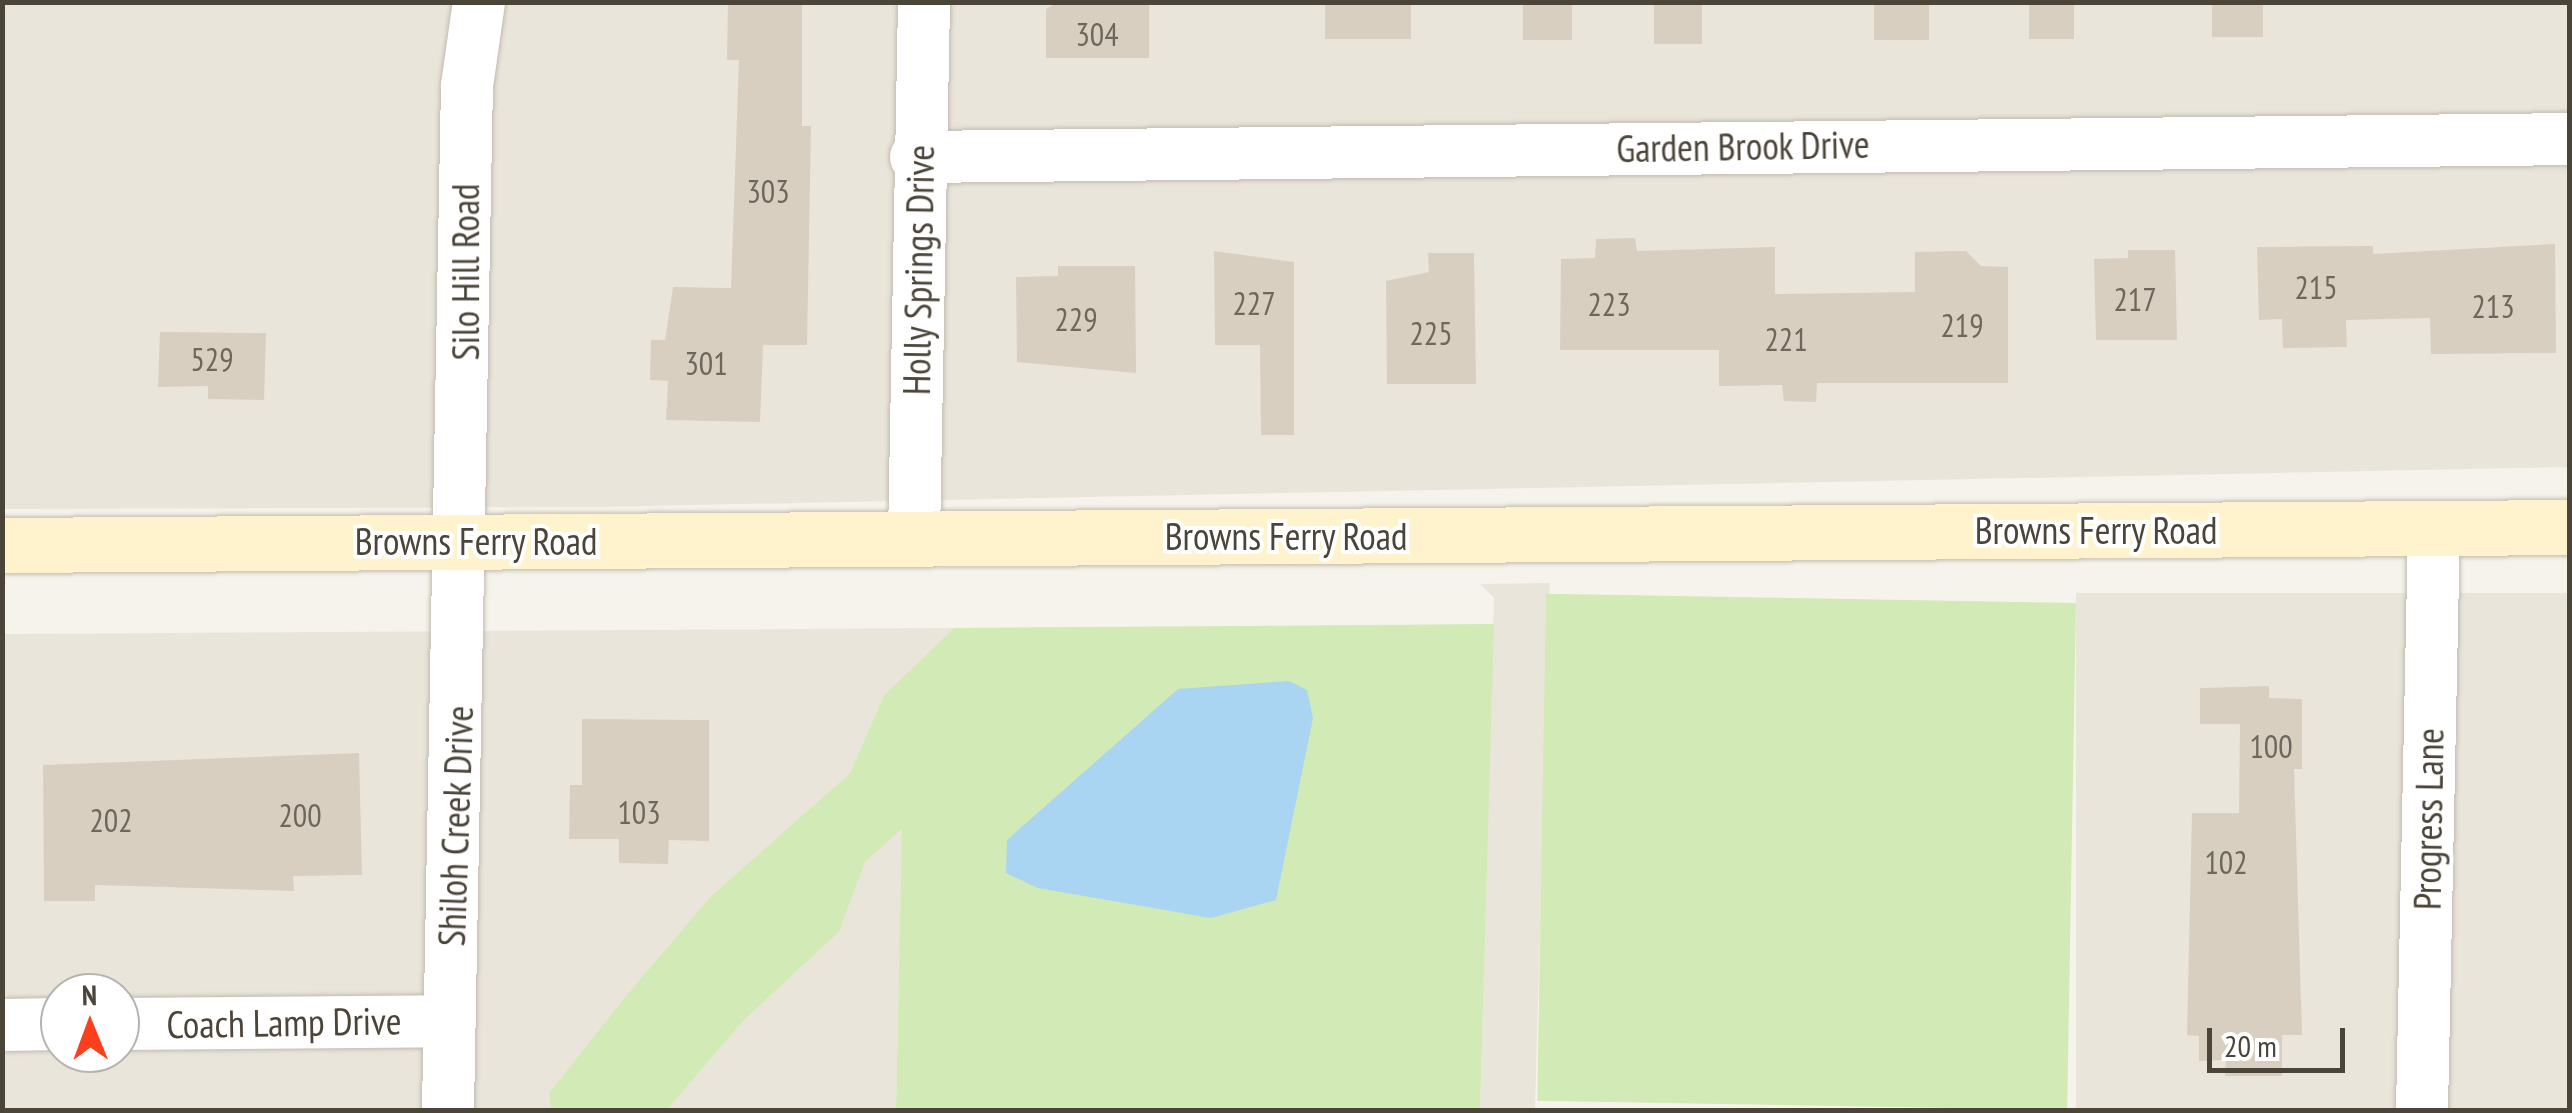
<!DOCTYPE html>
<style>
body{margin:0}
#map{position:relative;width:2572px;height:1113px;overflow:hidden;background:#f6f3ec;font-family:"PT Sans Narrow",sans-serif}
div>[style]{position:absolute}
.residential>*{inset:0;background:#eae5da;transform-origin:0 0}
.green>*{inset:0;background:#d2eab5;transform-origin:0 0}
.water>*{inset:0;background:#a9d4f2}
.building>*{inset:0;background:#d8cfc1;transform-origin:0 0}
.roads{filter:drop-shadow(0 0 2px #c2bbae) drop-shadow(0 0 2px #c2bbae)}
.street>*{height:52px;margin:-26px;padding:0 26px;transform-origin:26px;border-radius:26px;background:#fff}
.secondary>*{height:55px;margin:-27.5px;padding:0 27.5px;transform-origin:27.5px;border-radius:27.5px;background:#fff3cd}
span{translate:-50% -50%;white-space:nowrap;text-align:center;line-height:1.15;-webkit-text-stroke:8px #fff;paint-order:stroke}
.number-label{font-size:32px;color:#6e675b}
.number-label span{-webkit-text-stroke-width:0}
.street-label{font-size:38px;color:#4b4439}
.frame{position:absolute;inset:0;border:5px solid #4b4439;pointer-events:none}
.north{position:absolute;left:40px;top:973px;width:100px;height:100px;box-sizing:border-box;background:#fff;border:2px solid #b7b4b0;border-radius:50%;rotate:359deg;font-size:28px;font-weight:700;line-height:40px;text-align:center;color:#4b4439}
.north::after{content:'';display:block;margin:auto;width:35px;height:45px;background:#fc3f1d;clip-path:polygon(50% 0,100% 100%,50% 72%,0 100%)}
.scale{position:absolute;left:2207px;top:1028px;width:138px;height:45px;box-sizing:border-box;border:5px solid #4b4439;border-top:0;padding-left:12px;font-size:30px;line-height:35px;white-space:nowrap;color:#4b4439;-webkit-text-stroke:8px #fff;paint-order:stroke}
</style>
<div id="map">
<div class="residential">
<i style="clip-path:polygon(2px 3px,2569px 3px,2569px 467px,597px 507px,3px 509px)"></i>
<i style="clip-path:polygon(1550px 583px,1535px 1110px,1480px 1110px,1494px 598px,1480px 584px)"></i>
<i style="left:2569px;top:593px;width:517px;height:493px;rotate:90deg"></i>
<i style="clip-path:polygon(evenodd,954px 628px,884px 695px,850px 773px,710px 897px,625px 997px,549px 1093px,551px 1110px,3px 1110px,3px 634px,954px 628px,60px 993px,120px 993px,120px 1053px,60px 1053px,60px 993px)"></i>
<i style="clip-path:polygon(903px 828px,896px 1110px,667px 1110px,744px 1020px,839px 932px,865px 862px)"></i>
</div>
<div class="green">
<i style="left:2076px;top:603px;width:507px;height:530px;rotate:91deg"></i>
<i style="clip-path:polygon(1494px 624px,1480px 1110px,896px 1110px,902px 829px,865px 862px,839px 932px,744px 1020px,667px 1110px,551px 1110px,549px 1093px,625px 997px,710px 897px,850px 773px,884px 695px,954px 628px)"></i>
</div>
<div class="water">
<i style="clip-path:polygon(1289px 681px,1307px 690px,1313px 718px,1276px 900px,1211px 918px,1038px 888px,1006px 873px,1007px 840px,1178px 689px)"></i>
</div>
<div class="building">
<i style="clip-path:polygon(728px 2px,802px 2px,802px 126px,811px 126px,807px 345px,763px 345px,760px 422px,666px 420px,668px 381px,650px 380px,651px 340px,665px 340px,673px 287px,731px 288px,739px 60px,727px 60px)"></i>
<i style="clip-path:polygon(1058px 2px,1149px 2px,1149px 58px,1046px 58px,1046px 9px)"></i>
<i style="left:1325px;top:2px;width:86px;height:37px"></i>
<i style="left:1523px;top:2px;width:49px;height:38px"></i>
<i style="left:1654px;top:2px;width:48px;height:42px"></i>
<i style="left:1874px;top:2px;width:55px;height:38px"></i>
<i style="left:2029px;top:2px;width:45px;height:37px"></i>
<i style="left:2212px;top:2px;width:51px;height:35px"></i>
<i style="clip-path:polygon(1635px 238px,1637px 251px,1775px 247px,1775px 294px,1915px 292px,1915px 252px,1966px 251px,1981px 266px,2008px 267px,2008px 383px,1817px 383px,1816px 402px,1784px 401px,1782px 385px,1719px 386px,1719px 350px,1560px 350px,1561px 259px,1595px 258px,1596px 239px)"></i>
<i style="clip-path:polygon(2555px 244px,2556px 353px,2431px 354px,2430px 318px,2346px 320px,2347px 347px,2283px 348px,2282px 319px,2259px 320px,2257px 247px,2373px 246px,2373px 254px)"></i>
<i style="clip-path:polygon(2128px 250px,2175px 250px,2177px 340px,2096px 340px,2094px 259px,2128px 258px)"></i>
<i style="clip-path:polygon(1214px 251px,1294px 262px,1294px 435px,1261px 435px,1260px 345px,1215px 345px)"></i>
<i style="clip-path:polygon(1428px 253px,1474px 253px,1476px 384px,1387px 384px,1386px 281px,1429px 272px)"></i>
<i style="clip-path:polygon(1058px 266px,1135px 266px,1136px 373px,1017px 362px,1016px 277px,1058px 276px)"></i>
<i style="clip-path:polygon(160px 332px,266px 333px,264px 400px,208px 399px,208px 386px,158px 387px)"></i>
<i style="clip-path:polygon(2269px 686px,2269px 698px,2302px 699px,2302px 769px,2294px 769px,2302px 1035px,2282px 1035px,2282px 1076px,2225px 1076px,2226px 1060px,2199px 1061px,2199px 1036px,2187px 1035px,2192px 813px,2239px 813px,2240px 724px,2200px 724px,2200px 688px)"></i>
<i style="clip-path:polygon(582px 719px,709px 720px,709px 841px,669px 840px,668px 864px,619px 863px,619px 839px,569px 839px,570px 785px,582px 785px)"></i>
<i style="clip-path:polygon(359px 753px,362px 875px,293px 876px,294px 891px,95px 885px,95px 901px,44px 901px,43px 765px)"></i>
</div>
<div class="roads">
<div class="street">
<i style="left:916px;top:157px;width:1654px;rotate:-0.62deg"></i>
<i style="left:914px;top:538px;width:536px;rotate:-88.93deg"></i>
<i style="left:120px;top:1024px;width:328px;rotate:-0.5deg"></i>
<i style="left:2px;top:1025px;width:58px;rotate:-1deg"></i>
<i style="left:448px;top:1110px;width:1024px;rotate:-88.94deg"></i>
<i style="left:467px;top:86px;width:85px;rotate:-81.9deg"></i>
<i style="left:2422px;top:1110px;width:582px;rotate:-88.82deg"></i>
</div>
<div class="secondary">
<i style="left:2px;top:545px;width:2568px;rotate:-0.4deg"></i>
</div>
</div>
<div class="number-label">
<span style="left:1097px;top:34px">304</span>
<span style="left:768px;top:191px">303</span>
<span style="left:2316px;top:287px">215</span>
<span style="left:2135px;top:299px">217</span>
<span style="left:1254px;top:303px">227</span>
<span style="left:1609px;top:304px">223</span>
<span style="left:2493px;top:306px">213</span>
<span style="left:1076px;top:319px">229</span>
<span style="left:1962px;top:325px">219</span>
<span style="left:1431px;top:333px">225</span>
<span style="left:1786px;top:339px">221</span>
<span style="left:212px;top:359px">529</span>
<span style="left:706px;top:363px">301</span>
<span style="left:2271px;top:746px">100</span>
<span style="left:639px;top:812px">103</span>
<span style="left:300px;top:815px">200</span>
<span style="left:111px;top:820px">202</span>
<span style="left:2226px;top:862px">102</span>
</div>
<div class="street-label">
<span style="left:1743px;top:146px;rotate:-1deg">Garden Brook Drive</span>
<span style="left:918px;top:270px;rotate:-89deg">Holly Springs Drive</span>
<span style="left:465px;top:272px;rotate:-90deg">Silo Hill Road</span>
<span style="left:2096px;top:530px">Browns Ferry Road</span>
<span style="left:1286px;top:536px">Browns Ferry Road</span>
<span style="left:476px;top:541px">Browns Ferry Road</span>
<span style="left:2428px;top:819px;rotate:-89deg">Progress Lane</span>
<span style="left:455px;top:826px;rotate:-88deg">Shiloh Creek Drive</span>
<span style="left:284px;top:1022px;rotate:-1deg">Coach Lamp Drive</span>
</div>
<div class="frame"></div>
<div class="north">N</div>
<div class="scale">20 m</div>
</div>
